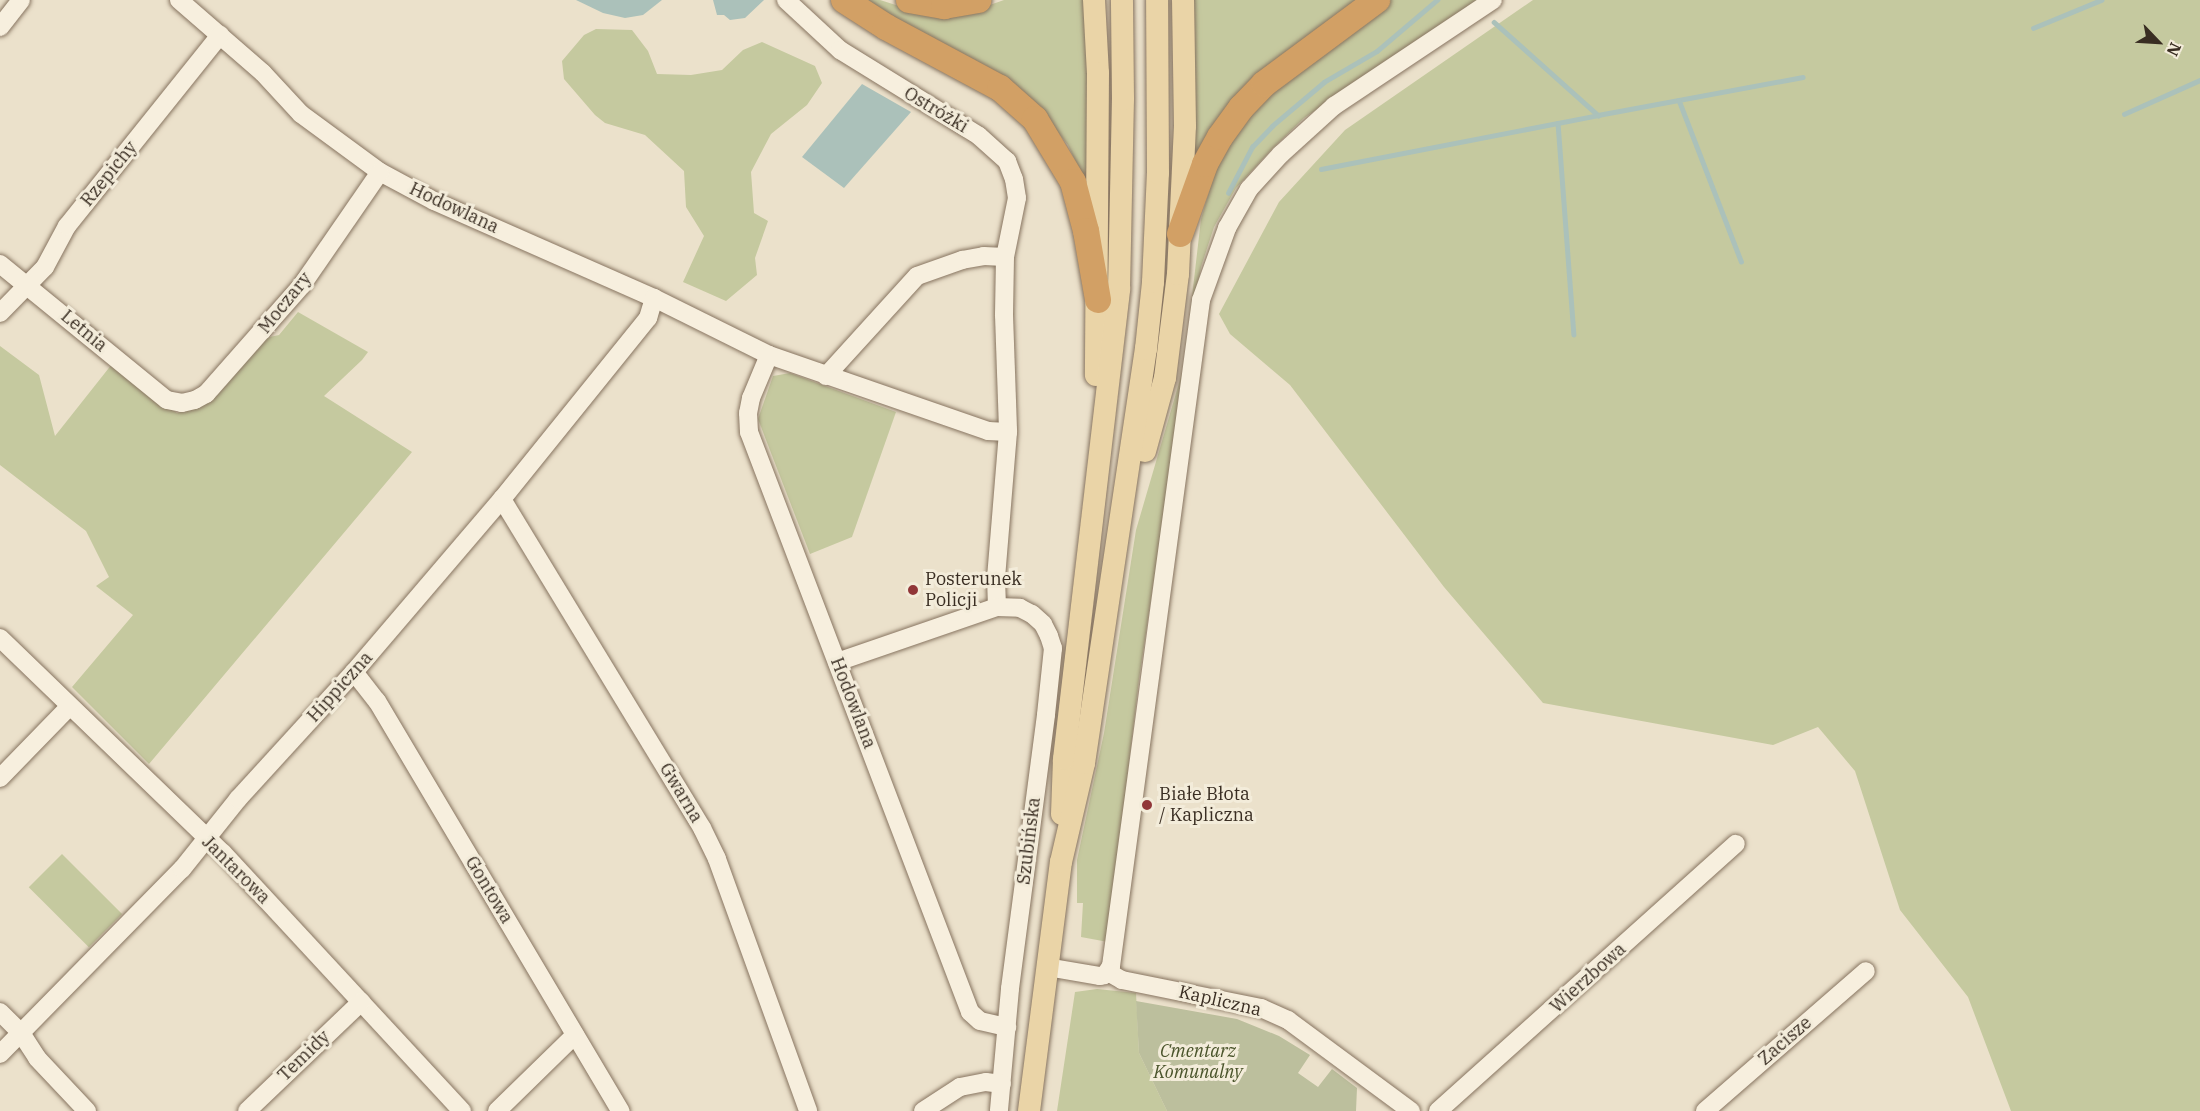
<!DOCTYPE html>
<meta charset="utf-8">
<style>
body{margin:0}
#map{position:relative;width:2200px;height:1111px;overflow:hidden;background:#ebe1cb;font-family:"IBM Plex Serif",serif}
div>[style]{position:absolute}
.green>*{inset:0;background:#c5c99f;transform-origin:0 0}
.cemetery>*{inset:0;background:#bcbf9d}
.water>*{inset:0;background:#abc1ba}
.stream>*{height:4.5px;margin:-2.25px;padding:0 2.25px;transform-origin:2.25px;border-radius:2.25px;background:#abc1ba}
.roads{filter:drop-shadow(0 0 2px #877460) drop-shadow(0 0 2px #877460)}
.minor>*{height:18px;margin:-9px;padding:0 9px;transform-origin:9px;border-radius:9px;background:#f7efde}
.major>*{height:22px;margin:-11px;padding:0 11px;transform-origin:11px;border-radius:11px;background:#ead4a7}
.highway>*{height:26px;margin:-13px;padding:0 13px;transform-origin:13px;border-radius:13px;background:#d2a065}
.dots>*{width:16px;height:16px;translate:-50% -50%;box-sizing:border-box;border:3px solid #f3ecda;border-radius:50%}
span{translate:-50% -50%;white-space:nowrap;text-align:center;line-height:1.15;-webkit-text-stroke:6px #f3ecda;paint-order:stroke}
.street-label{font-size:18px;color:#392d22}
.poi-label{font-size:18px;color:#392d22}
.left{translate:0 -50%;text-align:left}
.park-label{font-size:18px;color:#4a542b;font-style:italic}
.north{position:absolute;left:2128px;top:12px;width:60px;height:60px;-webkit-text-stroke:4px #f3ecda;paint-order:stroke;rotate:115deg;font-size:16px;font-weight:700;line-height:24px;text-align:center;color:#392d22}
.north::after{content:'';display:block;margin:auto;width:21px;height:27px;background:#392d22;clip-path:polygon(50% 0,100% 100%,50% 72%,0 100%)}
</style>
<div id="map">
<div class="green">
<i style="clip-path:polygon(860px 0,880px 0,921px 13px,967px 13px,1004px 0,1086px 0,1090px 193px,1068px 145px,1040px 110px)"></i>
<i style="clip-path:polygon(1193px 0,1365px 0,1189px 173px,1195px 41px)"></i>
<i style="clip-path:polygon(1391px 0,1479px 0,1304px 118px,1272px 149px,1236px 188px,1214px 227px,1201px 267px,1139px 679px,1108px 942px,1081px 937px,1083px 903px,1077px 903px,1077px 860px,1104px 733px,1136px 530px,1184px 366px,1201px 219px,1211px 185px,1208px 183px,1234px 133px,1270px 92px)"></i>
<i style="clip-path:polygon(1533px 0,2200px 0,2200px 1111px,2011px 1111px,1968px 997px,1900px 910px,1855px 771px,1818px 727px,1773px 745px,1543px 703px,1444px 587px,1290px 385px,1230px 334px,1219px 314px,1279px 202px,1345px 130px)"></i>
<i style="clip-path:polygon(596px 29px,632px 30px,648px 51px,657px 74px,691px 75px,722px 70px,743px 50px,762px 42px,815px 66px,822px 83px,807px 105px,771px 134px,751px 172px,754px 213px,768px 221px,755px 258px,757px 275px,726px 301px,683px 282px,704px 236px,686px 207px,684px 171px,645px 135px,605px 123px,595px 115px,564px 79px,562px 61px,584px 35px)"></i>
<i style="clip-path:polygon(298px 312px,368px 352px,362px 360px,324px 396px,412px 452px,149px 764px,72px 687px,133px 615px,96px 586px,109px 577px,86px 531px,0 465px,0 346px,39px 375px,55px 436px,112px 364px,177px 413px,203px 404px,265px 338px,279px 335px)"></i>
<i style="clip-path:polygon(790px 373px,896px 412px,852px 537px,810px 554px,758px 419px,773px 376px)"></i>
<i style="left:62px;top:854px;width:85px;height:47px;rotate:45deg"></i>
<i style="clip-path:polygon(1097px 989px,1136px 993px,1139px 1053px,1167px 1111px,1057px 1111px,1075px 992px)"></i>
</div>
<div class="cemetery">
<i style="clip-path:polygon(1136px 1001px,1237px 1019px,1279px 1036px,1310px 1055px,1298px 1073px,1318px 1087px,1332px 1069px,1357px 1088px,1356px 1111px,1167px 1111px,1139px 1053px)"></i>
</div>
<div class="water">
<i style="clip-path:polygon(576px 0,662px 0,643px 15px,625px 18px,603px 13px)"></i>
<i style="clip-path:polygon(713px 0,764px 0,745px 18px,730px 20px,724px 15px,717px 15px)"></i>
<i style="clip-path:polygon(862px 84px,911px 112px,844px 188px,802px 157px)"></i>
</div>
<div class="stream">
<i style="left:1494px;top:22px;width:140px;rotate:41.8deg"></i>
<i style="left:1598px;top:115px;width:208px;rotate:-10.5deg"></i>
<i style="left:2033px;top:28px;width:74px;rotate:-22.4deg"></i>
<i style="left:1679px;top:100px;width:173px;rotate:68.9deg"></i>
<i style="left:2124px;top:114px;width:83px;rotate:-24.1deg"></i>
<i style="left:1558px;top:123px;width:212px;rotate:85.7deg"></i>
<i style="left:1321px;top:169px;width:282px;rotate:-11deg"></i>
<i style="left:1228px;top:193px;width:52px;rotate:-62.4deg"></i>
<i style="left:1252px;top:147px;width:29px;rotate:-46deg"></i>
<i style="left:1272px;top:126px;width:68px;rotate:-40.2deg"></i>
<i style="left:1324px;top:82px;width:61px;rotate:-30.3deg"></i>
<i style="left:1377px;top:51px;width:79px;rotate:-40.4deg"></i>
</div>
<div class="roads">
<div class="minor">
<i style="left:179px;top:0;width:111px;rotate:41deg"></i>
<i style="left:263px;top:73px;width:56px;rotate:47.2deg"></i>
<i style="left:301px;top:114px;width:98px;rotate:36.3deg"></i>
<i style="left:380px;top:172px;width:61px;rotate:28.2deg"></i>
<i style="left:434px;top:201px;width:240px;rotate:23.8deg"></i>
<i style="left:654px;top:298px;width:128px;rotate:26.4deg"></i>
<i style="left:769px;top:355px;width:232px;rotate:19.1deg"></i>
<i style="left:988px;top:431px;width:20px;rotate:3deg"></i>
<i style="left:786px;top:0;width:74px;rotate:42.8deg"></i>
<i style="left:840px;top:50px;width:163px;rotate:31.7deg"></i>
<i style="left:979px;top:136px;width:38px;rotate:42deg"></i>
<i style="left:1007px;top:161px;width:19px;rotate:69deg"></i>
<i style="left:1014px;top:179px;width:19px;rotate:81deg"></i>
<i style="left:1017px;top:198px;width:60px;rotate:101.5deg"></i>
<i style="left:0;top:27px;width:34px;rotate:-52deg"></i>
<i style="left:0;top:264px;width:215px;rotate:39.2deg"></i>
<i style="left:167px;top:400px;width:15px;rotate:11deg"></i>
<i style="left:182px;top:403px;width:13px;rotate:-13deg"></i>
<i style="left:195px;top:400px;width:13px;rotate:-29deg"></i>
<i style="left:206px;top:394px;width:145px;rotate:-48.6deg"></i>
<i style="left:302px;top:285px;width:137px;rotate:-55.4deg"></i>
<i style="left:0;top:313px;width:64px;rotate:-45.6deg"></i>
<i style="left:45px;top:267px;width:47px;rotate:-61.8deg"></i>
<i style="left:67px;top:226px;width:245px;rotate:-51.3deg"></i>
<i style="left:769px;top:355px;width:47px;rotate:112.7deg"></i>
<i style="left:751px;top:398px;width:15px;rotate:101deg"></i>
<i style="left:748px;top:413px;width:19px;rotate:87deg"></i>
<i style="left:749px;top:432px;width:621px;rotate:69.14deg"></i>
<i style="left:970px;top:1012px;width:13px;rotate:42deg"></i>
<i style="left:980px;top:1021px;width:28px;rotate:13deg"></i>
<i style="left:826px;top:376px;width:135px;rotate:-47.7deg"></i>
<i style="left:917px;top:276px;width:48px;rotate:-19.6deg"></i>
<i style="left:962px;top:260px;width:22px;rotate:-10deg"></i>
<i style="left:984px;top:256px;width:21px;rotate:3deg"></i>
<i style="left:1005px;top:257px;width:58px;rotate:91deg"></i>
<i style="left:1004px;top:315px;width:117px;rotate:88deg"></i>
<i style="left:1008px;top:432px;width:146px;rotate:94.7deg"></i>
<i style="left:996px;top:578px;width:29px;rotate:88deg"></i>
<i style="left:502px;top:499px;width:385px;rotate:58.7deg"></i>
<i style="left:702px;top:828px;width:34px;rotate:64deg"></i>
<i style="left:717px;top:859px;width:268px;rotate:70.1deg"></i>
<i style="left:0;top:638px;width:310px;rotate:44deg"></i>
<i style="left:223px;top:853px;width:352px;rotate:47.2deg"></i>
<i style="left:837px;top:662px;width:169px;rotate:-19deg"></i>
<i style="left:997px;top:607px;width:23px;rotate:2deg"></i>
<i style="left:1020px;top:608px;width:13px;rotate:27deg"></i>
<i style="left:1032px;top:614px;width:15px;rotate:42deg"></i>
<i style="left:1043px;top:624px;width:13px;rotate:63deg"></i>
<i style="left:1049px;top:636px;width:13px;rotate:72deg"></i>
<i style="left:1053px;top:648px;width:67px;rotate:96deg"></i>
<i style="left:1046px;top:715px;width:276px;rotate:97.5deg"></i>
<i style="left:1010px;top:989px;width:122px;rotate:95.2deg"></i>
<i style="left:354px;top:672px;width:37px;rotate:52deg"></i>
<i style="left:377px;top:701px;width:477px;rotate:59.3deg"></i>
<i style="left:0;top:778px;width:100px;rotate:-45.8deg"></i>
<i style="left:1047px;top:967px;width:54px;rotate:9.6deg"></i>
<i style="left:1100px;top:976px;width:5px;rotate:-11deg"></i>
<i style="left:1105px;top:975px;width:11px;rotate:-56deg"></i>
<i style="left:1111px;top:966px;width:672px;rotate:-82.3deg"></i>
<i style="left:1201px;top:300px;width:77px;rotate:-70.1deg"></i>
<i style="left:1227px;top:228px;width:45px;rotate:-60.6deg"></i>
<i style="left:1249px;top:189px;width:47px;rotate:-47.6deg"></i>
<i style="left:1281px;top:154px;width:72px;rotate:-42.2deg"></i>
<i style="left:1334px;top:106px;width:191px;rotate:-33.7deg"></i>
<i style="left:1108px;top:972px;width:16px;rotate:30deg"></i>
<i style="left:1122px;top:980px;width:142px;rotate:11.4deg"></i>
<i style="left:1261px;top:1008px;width:30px;rotate:24deg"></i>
<i style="left:1288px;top:1020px;width:153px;rotate:36.5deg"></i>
<i style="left:0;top:1012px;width:30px;rotate:45deg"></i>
<i style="left:21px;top:1033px;width:30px;rotate:57deg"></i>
<i style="left:37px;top:1058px;width:73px;rotate:46.7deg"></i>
<i style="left:0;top:1054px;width:260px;rotate:-45.5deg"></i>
<i style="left:182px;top:869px;width:90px;rotate:-51.3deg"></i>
<i style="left:238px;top:799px;width:172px;rotate:-47.6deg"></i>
<i style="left:354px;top:672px;width:228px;rotate:-49.5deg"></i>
<i style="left:502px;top:499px;width:233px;rotate:-51.1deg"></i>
<i style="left:648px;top:318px;width:21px;rotate:-73deg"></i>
<i style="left:247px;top:1111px;width:158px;rotate:-43.7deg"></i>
<i style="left:497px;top:1111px;width:109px;rotate:-44.3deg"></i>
<i style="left:923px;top:1111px;width:44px;rotate:-33deg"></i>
<i style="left:960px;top:1087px;width:26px;rotate:-11deg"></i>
<i style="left:986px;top:1082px;width:16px;rotate:7deg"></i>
<i style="left:1438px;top:1111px;width:400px;rotate:-41.9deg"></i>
<i style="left:1705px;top:1111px;width:213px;rotate:-41deg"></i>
</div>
<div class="major">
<i style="left:1094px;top:0;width:73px;rotate:86.9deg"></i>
<i style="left:1098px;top:73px;width:302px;rotate:90.4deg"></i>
<i style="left:1145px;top:451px;width:76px;rotate:-74.7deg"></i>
<i style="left:1165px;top:378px;width:105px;rotate:-82.9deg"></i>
<i style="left:1178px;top:274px;width:148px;rotate:-87.3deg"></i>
<i style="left:1185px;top:126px;width:126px;rotate:-90.9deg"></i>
<i style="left:1062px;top:814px;width:55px;rotate:-87.9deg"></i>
<i style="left:1064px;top:759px;width:473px;rotate:-83.3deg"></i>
<i style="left:1119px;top:289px;width:190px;rotate:-88.8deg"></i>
<i style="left:1123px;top:99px;width:99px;rotate:-90.6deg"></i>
<i style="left:1029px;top:1111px;width:251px;rotate:-82.7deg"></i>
<i style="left:1061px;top:862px;width:102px;rotate:-76.9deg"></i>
<i style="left:1084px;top:763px;width:419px;rotate:-81.5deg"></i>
<i style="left:1146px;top:349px;width:67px;rotate:-84deg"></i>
<i style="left:1153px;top:282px;width:109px;rotate:-87.4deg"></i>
<i style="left:1158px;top:173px;width:173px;rotate:-90.3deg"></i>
</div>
<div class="highway">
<i style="left:844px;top:0;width:50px;rotate:32.7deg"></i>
<i style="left:886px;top:27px;width:129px;rotate:28.2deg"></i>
<i style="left:1000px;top:88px;width:47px;rotate:41.5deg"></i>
<i style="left:1035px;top:119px;width:74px;rotate:58.9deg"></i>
<i style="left:1073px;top:182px;width:51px;rotate:75.1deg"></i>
<i style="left:1086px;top:231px;width:70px;rotate:80.1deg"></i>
<i style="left:909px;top:0;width:36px;rotate:10deg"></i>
<i style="left:944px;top:6px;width:35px;rotate:-10deg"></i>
<i style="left:1180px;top:234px;width:74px;rotate:-70.3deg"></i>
<i style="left:1205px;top:164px;width:31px;rotate:-61deg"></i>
<i style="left:1220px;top:137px;width:36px;rotate:-54deg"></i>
<i style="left:1241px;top:108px;width:33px;rotate:-46deg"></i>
<i style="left:1264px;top:84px;width:141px;rotate:-36.6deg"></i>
</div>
</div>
<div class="dots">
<i style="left:913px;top:590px;background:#913638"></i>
<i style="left:1147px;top:805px;background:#913638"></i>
</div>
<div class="street-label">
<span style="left:936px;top:110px;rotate:31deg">Ostróżki</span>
<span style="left:109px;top:174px;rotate:-51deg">Rzepichy</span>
<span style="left:454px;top:208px;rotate:25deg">Hodowlana</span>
<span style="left:285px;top:303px;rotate:-51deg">Moczary</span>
<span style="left:84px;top:331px;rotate:40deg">Letnia</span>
<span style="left:340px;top:687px;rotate:-48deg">Hippiczna</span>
<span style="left:853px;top:703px;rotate:69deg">Hodowlana</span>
<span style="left:681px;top:793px;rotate:59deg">Gwarna</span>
<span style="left:1029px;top:841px;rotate:-83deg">Szubińska</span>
<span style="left:236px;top:870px;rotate:45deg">Jantarowa</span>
<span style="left:489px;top:890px;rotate:59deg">Gontowa</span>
<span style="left:1588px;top:978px;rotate:-42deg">Wierzbowa</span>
<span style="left:1220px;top:1001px;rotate:13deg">Kapliczna</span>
<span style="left:1785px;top:1041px;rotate:-41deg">Zacisze</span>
<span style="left:304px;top:1056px;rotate:-44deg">Temidy</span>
</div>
<div class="poi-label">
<span class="left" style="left:925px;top:590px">Posterunek<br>Policji</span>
<span class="left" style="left:1159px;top:805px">Białe Błota<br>/ Kapliczna</span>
</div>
<div class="park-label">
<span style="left:1198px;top:1062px">Cmentarz<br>Komunalny</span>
</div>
<div class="north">N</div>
</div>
